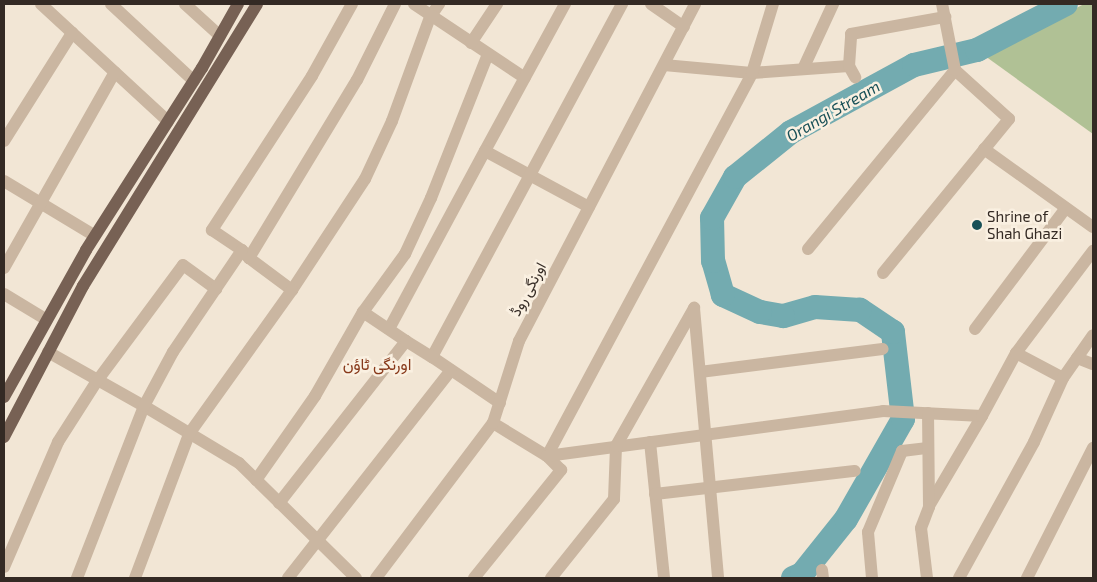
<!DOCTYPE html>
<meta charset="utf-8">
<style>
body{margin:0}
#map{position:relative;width:1097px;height:582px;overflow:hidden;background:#f2e6d5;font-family:"Exo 2",Vazirmatn,sans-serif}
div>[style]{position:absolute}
.green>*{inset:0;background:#b0c195}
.river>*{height:24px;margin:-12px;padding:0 12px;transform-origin:12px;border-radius:12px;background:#73abb0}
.minor>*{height:12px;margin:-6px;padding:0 6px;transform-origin:6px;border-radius:6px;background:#cab6a1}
.tertiary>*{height:12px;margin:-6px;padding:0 6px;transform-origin:6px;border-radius:6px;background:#cab6a1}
.primary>*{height:12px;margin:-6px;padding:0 6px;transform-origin:6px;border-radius:6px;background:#776154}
.dots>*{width:14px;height:14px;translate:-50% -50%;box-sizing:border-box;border:2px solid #faf0e1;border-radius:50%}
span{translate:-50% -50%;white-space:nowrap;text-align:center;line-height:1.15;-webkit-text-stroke:5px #faf0e1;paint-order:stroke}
.poi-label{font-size:15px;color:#342a24}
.left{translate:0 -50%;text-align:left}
.street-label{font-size:15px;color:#342a24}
.water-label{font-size:16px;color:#185057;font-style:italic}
.neighbourhood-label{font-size:16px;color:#873819}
.frame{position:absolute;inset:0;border:5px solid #342a24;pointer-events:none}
</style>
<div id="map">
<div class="green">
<i style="clip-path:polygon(1084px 4px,1093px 4px,1093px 134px,985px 56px)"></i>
</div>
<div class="river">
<i style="left:793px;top:578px;width:10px;rotate:-24deg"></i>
<i style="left:802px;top:574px;width:70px;rotate:-51.3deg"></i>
<i style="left:846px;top:519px;width:115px;rotate:-60.3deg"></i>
<i style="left:903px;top:419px;width:88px;rotate:-96.6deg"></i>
<i style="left:893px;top:332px;width:40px;rotate:-146deg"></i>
<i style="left:860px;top:310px;width:45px;rotate:-176.2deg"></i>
<i style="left:815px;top:307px;width:33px;rotate:164deg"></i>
<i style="left:783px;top:316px;width:23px;rotate:-170deg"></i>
<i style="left:760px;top:312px;width:41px;rotate:-155.3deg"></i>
<i style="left:723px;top:295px;width:35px;rotate:-106deg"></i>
<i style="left:713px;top:261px;width:43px;rotate:-91.3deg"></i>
<i style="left:712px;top:218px;width:47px;rotate:-60.7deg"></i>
<i style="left:735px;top:177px;width:72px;rotate:-38.8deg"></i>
<i style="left:791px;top:132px;width:140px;rotate:-28.6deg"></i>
<i style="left:914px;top:65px;width:65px;rotate:-13.4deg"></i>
<i style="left:977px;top:50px;width:100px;rotate:-27.3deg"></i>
</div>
<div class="minor">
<i style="left:41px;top:4px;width:173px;rotate:42.7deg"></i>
<i style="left:111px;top:4px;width:113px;rotate:42.9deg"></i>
<i style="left:185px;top:4px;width:47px;rotate:42.4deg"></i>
<i style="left:352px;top:4px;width:82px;rotate:119.1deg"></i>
<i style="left:312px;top:76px;width:184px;rotate:123deg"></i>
<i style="left:212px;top:230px;width:36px;rotate:34deg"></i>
<i style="left:242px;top:250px;width:11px;rotate:49deg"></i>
<i style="left:249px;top:258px;width:54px;rotate:36.7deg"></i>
<i style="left:292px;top:290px;width:133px;rotate:-56.7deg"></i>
<i style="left:365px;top:179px;width:64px;rotate:-65deg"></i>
<i style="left:392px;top:121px;width:111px;rotate:-69.9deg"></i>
<i style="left:430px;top:17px;width:16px;rotate:-55deg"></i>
<i style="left:414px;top:4px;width:133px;rotate:33.7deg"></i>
<i style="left:565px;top:4px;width:167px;rotate:118.6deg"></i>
<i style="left:485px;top:151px;width:118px;rotate:28.3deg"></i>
<i style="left:651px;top:4px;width:40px;rotate:34.9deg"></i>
<i style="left:471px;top:43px;width:47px;rotate:-56.3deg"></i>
<i style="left:664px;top:65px;width:88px;rotate:5.2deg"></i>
<i style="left:752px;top:73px;width:97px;rotate:-4.1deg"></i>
<i style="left:849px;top:66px;width:13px;rotate:61deg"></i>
<i style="left:849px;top:66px;width:32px;rotate:-86deg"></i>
<i style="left:851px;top:34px;width:96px;rotate:-10.3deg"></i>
<i style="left:803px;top:69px;width:72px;rotate:-65.2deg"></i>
<i style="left:4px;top:141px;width:128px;rotate:-57.8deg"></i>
<i style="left:984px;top:149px;width:134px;rotate:35.6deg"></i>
<i style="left:4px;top:181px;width:106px;rotate:31.1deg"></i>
<i style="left:808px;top:249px;width:232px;rotate:-50.6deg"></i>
<i style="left:249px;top:258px;width:208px;rotate:-58.8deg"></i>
<i style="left:357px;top:80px;width:85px;rotate:-63.4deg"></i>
<i style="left:4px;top:268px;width:225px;rotate:-60.5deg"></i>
<i style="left:883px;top:273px;width:199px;rotate:-50.7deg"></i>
<i style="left:1009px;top:119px;width:73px;rotate:-137.8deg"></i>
<i style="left:955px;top:70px;width:67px;rotate:-101.1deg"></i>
<i style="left:4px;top:294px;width:50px;rotate:31.2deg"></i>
<i style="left:389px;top:329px;width:202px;rotate:-61.7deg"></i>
<i style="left:975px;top:329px;width:151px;rotate:-53.1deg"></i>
<i style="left:406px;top:341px;width:52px;rotate:-146deg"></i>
<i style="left:363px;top:312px;width:72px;rotate:-54.1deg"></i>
<i style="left:405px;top:254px;width:62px;rotate:-65.1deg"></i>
<i style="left:431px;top:198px;width:155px;rotate:-68.4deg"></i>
<i style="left:48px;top:352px;width:110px;rotate:29.4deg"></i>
<i style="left:144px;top:406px;width:111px;rotate:31deg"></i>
<i style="left:239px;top:463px;width:164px;rotate:44.5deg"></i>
<i style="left:1016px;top:353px;width:128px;rotate:-53deg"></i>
<i style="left:1077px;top:358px;width:17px;rotate:21deg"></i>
<i style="left:700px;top:372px;width:184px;rotate:-7.2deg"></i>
<i style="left:500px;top:403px;width:82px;rotate:-145.9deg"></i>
<i style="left:432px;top:357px;width:401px;rotate:-61.7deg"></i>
<i style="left:493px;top:423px;width:63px;rotate:31.4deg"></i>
<i style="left:547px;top:456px;width:434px;rotate:-61.8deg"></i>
<i style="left:752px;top:73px;width:72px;rotate:-73.1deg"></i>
<i style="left:650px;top:442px;width:137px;rotate:84.1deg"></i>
<i style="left:256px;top:480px;width:103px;rotate:-54.9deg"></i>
<i style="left:315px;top:396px;width:97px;rotate:-60.3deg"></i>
<i style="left:655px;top:494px;width:201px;rotate:-6.6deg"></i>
<i style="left:279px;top:503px;width:206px;rotate:-51.9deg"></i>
<i style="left:406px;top:341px;width:31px;rotate:32deg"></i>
<i style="left:929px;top:506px;width:104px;rotate:-59.5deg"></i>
<i style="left:4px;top:567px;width:136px;rotate:-66.6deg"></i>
<i style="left:58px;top:442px;width:72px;rotate:-57.4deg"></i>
<i style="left:97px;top:381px;width:144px;rotate:-53.4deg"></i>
<i style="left:183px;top:265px;width:41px;rotate:36deg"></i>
<i style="left:822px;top:570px;width:8px;rotate:83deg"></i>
<i style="left:77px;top:578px;width:185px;rotate:-68.7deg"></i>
<i style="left:144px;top:406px;width:61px;rotate:-61.8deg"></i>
<i style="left:173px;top:352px;width:123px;rotate:-55.9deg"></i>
<i style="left:135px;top:578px;width:154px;rotate:-69.4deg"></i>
<i style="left:189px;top:434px;width:177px;rotate:-54.4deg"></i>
<i style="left:288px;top:578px;width:264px;rotate:-51.9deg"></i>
<i style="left:474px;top:578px;width:139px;rotate:-51.1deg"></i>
<i style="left:561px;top:470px;width:20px;rotate:-135deg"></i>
<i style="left:547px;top:456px;width:339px;rotate:-7.6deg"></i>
<i style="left:883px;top:411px;width:99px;rotate:2.9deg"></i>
<i style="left:982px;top:416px;width:72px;rotate:-61.6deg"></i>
<i style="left:1016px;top:353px;width:53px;rotate:28deg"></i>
<i style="left:551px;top:578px;width:101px;rotate:-51.4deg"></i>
<i style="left:614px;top:499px;width:53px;rotate:-87.8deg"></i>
<i style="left:616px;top:446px;width:159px;rotate:-60.5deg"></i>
<i style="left:694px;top:308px;width:271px;rotate:84.9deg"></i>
<i style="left:872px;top:578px;width:46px;rotate:-95deg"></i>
<i style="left:868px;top:532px;width:88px;rotate:-67.2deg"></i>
<i style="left:902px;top:451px;width:26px;rotate:-7deg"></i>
<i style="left:927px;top:578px;width:50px;rotate:-96.8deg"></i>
<i style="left:921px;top:528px;width:22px;rotate:-69deg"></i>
<i style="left:929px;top:507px;width:94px;rotate:-90.6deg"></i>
<i style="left:959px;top:578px;width:155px;rotate:-61.1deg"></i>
<i style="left:1034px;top:442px;width:70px;rotate:-65.6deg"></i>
<i style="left:1063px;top:378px;width:52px;rotate:-55.1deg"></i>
<i style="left:1027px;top:578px;width:146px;rotate:-63.1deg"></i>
</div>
<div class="tertiary">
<i style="left:376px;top:578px;width:194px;rotate:-53deg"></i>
<i style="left:493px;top:423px;width:86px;rotate:-72.4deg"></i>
<i style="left:519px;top:341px;width:380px;rotate:-62.4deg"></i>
</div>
<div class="primary">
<i style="left:4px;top:397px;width:168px;rotate:-60.8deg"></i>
<i style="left:86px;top:250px;width:216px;rotate:-57.5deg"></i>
<i style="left:202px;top:68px;width:73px;rotate:-60.6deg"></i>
<i style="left:4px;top:437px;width:170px;rotate:-62.4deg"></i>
<i style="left:83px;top:286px;width:331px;rotate:-58.3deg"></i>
</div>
<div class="dots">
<i style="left:977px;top:225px;background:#185057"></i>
</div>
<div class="poi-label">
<span class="left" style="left:987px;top:225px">Shrine of<br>Shah Ghazi</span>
</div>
<div class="street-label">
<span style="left:528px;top:289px;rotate:-62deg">اورنگی روڈ</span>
</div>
<div class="water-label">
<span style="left:833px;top:111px;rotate:-30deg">Orangi Stream</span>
</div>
<div class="neighbourhood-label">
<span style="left:377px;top:364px">اورنگی ٹاؤن</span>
</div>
<div class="frame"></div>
</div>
